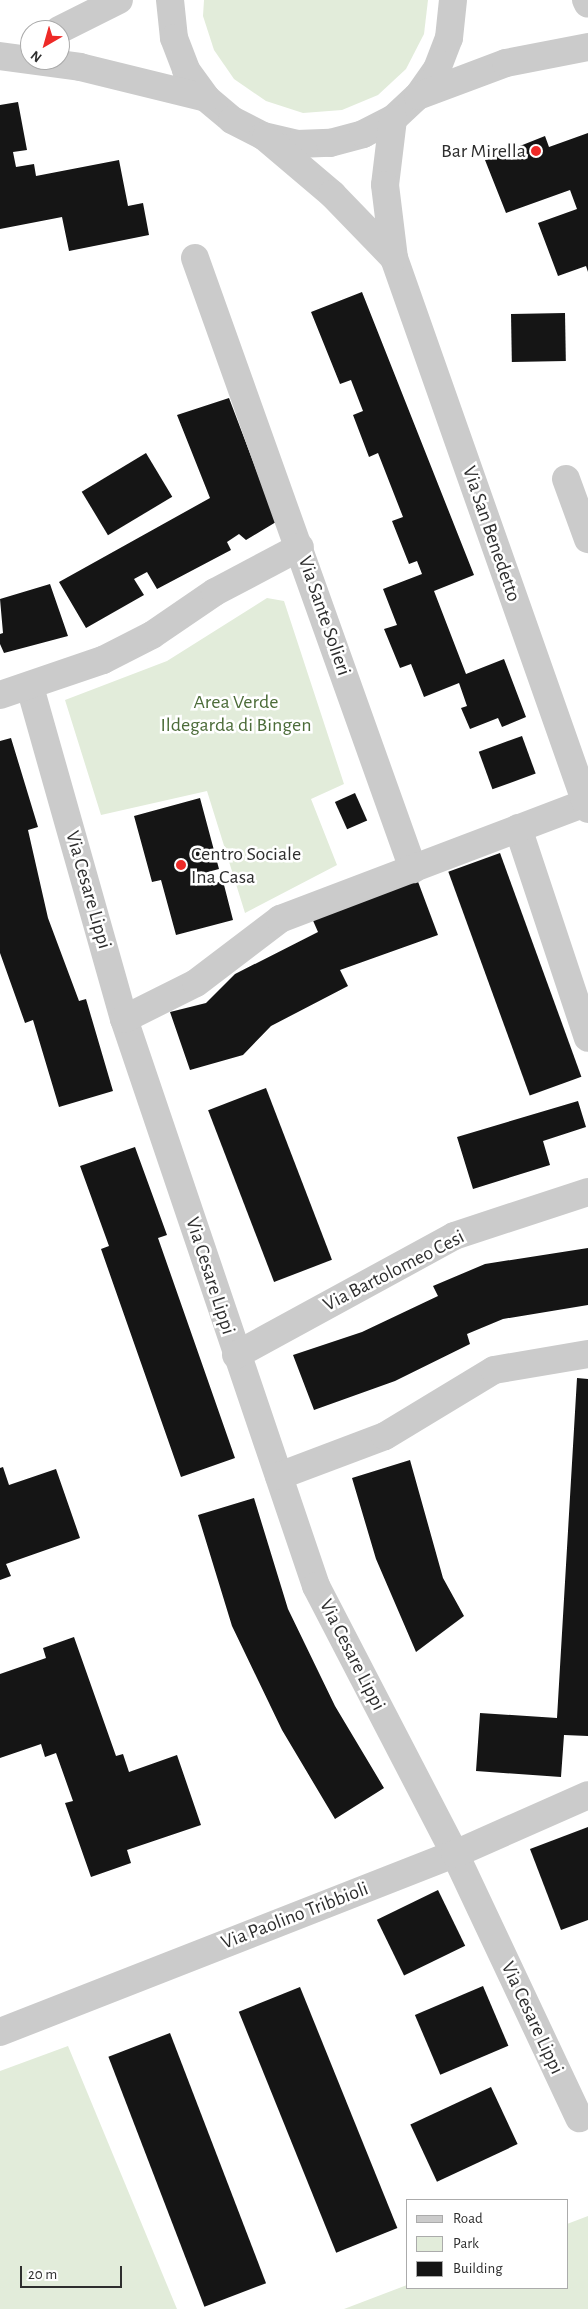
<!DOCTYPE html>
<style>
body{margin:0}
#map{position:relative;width:588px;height:2309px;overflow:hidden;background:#fff;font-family:"Alegreya Sans",sans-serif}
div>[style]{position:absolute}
.green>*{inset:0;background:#e2ecda}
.building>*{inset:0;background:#151515;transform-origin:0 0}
.minor>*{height:28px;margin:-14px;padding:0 14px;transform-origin:14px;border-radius:14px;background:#cbcbcb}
.tertiary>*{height:28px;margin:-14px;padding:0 14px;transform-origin:14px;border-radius:14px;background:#cbcbcb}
.dots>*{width:14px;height:14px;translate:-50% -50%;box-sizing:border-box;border:2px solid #fff;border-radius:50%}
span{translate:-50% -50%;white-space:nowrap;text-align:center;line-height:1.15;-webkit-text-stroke:5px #fff;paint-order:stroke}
.poi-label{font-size:20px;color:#2e2e2e}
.right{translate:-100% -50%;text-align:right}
.left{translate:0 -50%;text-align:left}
.street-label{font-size:20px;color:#2e2e2e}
.park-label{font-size:20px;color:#4c6c39}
.legend{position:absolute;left:406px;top:2199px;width:162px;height:90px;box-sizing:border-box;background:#fff;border:1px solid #ababab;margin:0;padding:6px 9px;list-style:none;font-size:15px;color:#2e2e2e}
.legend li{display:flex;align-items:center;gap:10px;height:25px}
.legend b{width:25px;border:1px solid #ababab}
.north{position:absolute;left:20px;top:20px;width:50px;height:50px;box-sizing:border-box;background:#fff;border:1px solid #ababab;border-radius:50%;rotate:218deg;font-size:14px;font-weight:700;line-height:20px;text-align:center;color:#2e2e2e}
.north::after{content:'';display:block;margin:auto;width:18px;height:22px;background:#ee2a27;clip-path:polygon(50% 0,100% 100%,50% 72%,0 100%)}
.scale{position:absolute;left:20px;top:2266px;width:102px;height:22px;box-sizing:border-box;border:2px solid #2e2e2e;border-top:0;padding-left:6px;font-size:15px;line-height:18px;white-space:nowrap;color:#2e2e2e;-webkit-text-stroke:4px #fff;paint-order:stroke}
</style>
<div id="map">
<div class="green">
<i style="clip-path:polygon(204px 0,428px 0,424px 34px,406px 69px,378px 95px,342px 110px,303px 113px,266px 101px,234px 79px,214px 50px,203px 16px)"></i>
<i style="clip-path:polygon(267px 598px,284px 601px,344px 784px,311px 799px,337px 865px,245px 913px,207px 791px,101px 815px,65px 700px,167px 661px)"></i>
<i style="clip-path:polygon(68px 2046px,177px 2309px,0 2309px,0 2071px)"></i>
<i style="clip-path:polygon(588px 2216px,588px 2309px,344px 2309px,407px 2285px,567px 2288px,567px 2224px)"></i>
</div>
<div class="building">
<i style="clip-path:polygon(18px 102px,27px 150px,13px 152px,16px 167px,34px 164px,36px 176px,119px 160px,128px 206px,143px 203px,149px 235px,69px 251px,62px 217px,0 229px,0 105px)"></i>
<i style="clip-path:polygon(588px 133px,588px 272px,586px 266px,558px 276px,538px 223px,577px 209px,570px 190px,506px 213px,485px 160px,545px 136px,549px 147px)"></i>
<i style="clip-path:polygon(362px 292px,474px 575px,434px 591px,466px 674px,504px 659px,526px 717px,502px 727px,498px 718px,470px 729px,461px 708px,467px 706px,459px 683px,424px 697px,411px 664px,400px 668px,384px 629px,397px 625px,383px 589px,422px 574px,417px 561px,409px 564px,392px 521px,403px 517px,378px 453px,369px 457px,353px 415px,363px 411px,351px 380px,340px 384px,311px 312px)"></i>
<i style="left:565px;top:313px;width:48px;height:54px;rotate:89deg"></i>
<i style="clip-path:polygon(229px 398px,276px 522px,246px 540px,239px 534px,227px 542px,231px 550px,157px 589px,147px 572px,134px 579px,144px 595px,86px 628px,59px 582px,210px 498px,177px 415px)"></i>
<i style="left:146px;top:453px;width:51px;height:75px;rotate:59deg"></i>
<i style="clip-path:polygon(50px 584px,68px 636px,4px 653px,0 644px,0 634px,3px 633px,0 599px)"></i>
<i style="left:522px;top:736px;width:40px;height:46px;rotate:70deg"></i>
<i style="clip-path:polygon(11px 738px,38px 827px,28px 830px,48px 918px,79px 1001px,86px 999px,113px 1091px,59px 1107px,33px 1020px,25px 1023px,0 953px,0 741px)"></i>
<i style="left:355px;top:793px;width:30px;height:22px;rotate:66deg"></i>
<i style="clip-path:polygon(200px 798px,219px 869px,204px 873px,207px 885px,223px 881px,233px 920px,176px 935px,161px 880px,152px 882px,134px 816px)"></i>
<i style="left:500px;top:853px;width:238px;height:55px;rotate:70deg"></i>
<i style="clip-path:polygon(417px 879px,438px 935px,340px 970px,348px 986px,271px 1026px,243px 1055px,190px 1070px,170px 1012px,206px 1003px,235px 974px,318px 932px,311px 916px)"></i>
<i style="left:266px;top:1088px;width:184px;height:62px;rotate:69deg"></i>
<i style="clip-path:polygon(578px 1101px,586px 1127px,543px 1141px,550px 1165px,473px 1189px,457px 1137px)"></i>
<i style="clip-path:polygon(135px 1147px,167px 1235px,158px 1238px,235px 1458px,181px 1477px,101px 1249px,109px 1246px,80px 1166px)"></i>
<i style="clip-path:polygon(588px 1248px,588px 1305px,503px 1319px,467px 1334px,470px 1344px,395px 1381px,314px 1410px,293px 1355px,362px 1332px,438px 1296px,433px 1286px,485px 1264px)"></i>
<i style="clip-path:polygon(577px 1378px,588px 1379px,588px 1736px,564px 1735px,561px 1777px,476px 1771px,480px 1713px,557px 1718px)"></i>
<i style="clip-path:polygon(410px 1460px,443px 1578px,464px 1616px,416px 1652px,376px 1559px,352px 1478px)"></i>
<i style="clip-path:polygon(3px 1467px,9px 1485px,56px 1469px,80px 1538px,6px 1564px,11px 1576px,0 1580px,0 1468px)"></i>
<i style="clip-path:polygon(254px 1498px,288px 1609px,335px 1706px,384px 1788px,335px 1819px,282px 1730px,232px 1626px,198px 1515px)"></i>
<i style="clip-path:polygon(74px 1637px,116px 1756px,123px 1754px,129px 1772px,177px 1755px,201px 1825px,127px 1850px,131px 1863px,91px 1877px,65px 1803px,73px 1801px,56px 1753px,45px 1757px,41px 1744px,0 1758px,0 1674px,46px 1658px,43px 1648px)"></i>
<i style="clip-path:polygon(588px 1827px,588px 1920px,561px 1930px,530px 1849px)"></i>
<i style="left:438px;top:1890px;width:62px;height:68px;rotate:64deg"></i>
<i style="left:483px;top:1986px;width:65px;height:74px;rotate:67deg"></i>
<i style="left:300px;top:1987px;width:260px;height:66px;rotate:68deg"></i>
<i style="left:170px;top:2033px;width:268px;height:66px;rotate:69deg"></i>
<i style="left:491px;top:2087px;width:63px;height:89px;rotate:65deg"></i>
</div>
<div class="minor">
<i style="left:195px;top:258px;width:649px;rotate:70.36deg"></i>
<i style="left:566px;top:479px;width:64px;rotate:69.9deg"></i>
<i style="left:30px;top:687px;width:345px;rotate:74.2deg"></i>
<i style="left:124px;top:1019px;width:599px;rotate:71.29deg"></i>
<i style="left:316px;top:1586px;width:302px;rotate:62.6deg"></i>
<i style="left:455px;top:1854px;width:292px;rotate:64.8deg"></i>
<i style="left:0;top:695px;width:109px;rotate:-18.8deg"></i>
<i style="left:103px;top:660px;width:55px;rotate:-27deg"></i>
<i style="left:152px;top:635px;width:76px;rotate:-34.3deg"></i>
<i style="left:215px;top:592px;width:96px;rotate:-27.9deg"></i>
<i style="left:518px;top:828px;width:221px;rotate:71.6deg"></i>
<i style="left:124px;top:1019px;width:80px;rotate:-26.6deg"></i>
<i style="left:196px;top:983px;width:106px;rotate:-37.3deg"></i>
<i style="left:280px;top:919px;width:327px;rotate:-20.8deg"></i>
<i style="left:236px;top:1355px;width:248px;rotate:-28.6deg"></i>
<i style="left:454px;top:1236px;width:141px;rotate:-18.2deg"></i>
<i style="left:279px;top:1476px;width:113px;rotate:-20.7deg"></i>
<i style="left:385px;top:1436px;width:127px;rotate:-31.2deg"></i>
<i style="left:494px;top:1370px;width:95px;rotate:-9.7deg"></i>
<i style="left:0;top:2032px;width:489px;rotate:-21.4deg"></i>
<i style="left:455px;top:1854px;width:145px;rotate:-23.9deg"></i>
</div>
<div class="tertiary">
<i style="left:170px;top:0;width:38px;rotate:84deg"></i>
<i style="left:174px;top:38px;width:34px;rotate:69deg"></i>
<i style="left:186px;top:70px;width:34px;rotate:54deg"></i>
<i style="left:206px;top:98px;width:34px;rotate:40deg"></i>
<i style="left:232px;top:120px;width:35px;rotate:27deg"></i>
<i style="left:263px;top:136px;width:35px;rotate:13deg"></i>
<i style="left:297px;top:144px;width:33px;rotate:-2deg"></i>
<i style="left:330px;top:143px;width:34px;rotate:-15deg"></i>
<i style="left:363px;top:134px;width:34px;rotate:-27deg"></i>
<i style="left:393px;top:119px;width:34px;rotate:-43deg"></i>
<i style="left:418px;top:96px;width:33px;rotate:-55deg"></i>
<i style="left:437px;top:69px;width:33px;rotate:-69deg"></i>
<i style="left:449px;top:38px;width:38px;rotate:-84deg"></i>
<i style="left:586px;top:0;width:4px;rotate:63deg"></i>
<i style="left:59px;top:30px;width:67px;rotate:-26.6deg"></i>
<i style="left:0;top:56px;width:81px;rotate:7.8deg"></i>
<i style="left:80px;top:67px;width:130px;rotate:13.8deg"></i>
<i style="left:418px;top:96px;width:94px;rotate:-20.6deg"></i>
<i style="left:506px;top:63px;width:84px;rotate:-11deg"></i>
<i style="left:393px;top:119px;width:66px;rotate:96.9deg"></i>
<i style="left:385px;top:185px;width:74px;rotate:83deg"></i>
<i style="left:394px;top:258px;width:584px;rotate:70.6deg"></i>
<i style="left:266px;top:138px;width:87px;rotate:40.3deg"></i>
<i style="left:332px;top:194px;width:89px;rotate:45.9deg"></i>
</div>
<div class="dots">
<i style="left:536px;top:151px;background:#ee2a27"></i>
<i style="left:181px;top:865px;background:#ee2a27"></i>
</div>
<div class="poi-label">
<span class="right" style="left:526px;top:151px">Bar Mirella</span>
<span class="left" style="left:191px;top:866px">Centro Sociale<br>Ina Casa</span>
</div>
<div class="street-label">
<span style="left:491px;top:534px;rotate:71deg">Via San Benedetto</span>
<span style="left:324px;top:616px;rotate:71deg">Via Sante Solieri</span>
<span style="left:88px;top:890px;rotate:74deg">Via Cesare Lippi</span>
<span style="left:394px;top:1271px;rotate:-27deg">Via Bartolomeo Cesi</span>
<span style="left:210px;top:1276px;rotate:72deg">Via Cesare Lippi</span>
<span style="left:352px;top:1655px;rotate:63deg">Via Cesare Lippi</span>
<span style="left:295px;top:1916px;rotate:-21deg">Via Paolino Tribbioli</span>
<span style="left:532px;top:2018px;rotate:65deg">Via Cesare Lippi</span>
</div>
<div class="park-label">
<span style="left:236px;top:714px">Area Verde<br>Ildegarda di Bingen</span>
</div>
<ul class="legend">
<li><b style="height:6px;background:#cbcbcb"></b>Road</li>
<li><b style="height:14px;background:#e2ecda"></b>Park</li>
<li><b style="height:14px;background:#151515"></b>Building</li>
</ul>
<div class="north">N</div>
<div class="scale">20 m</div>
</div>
